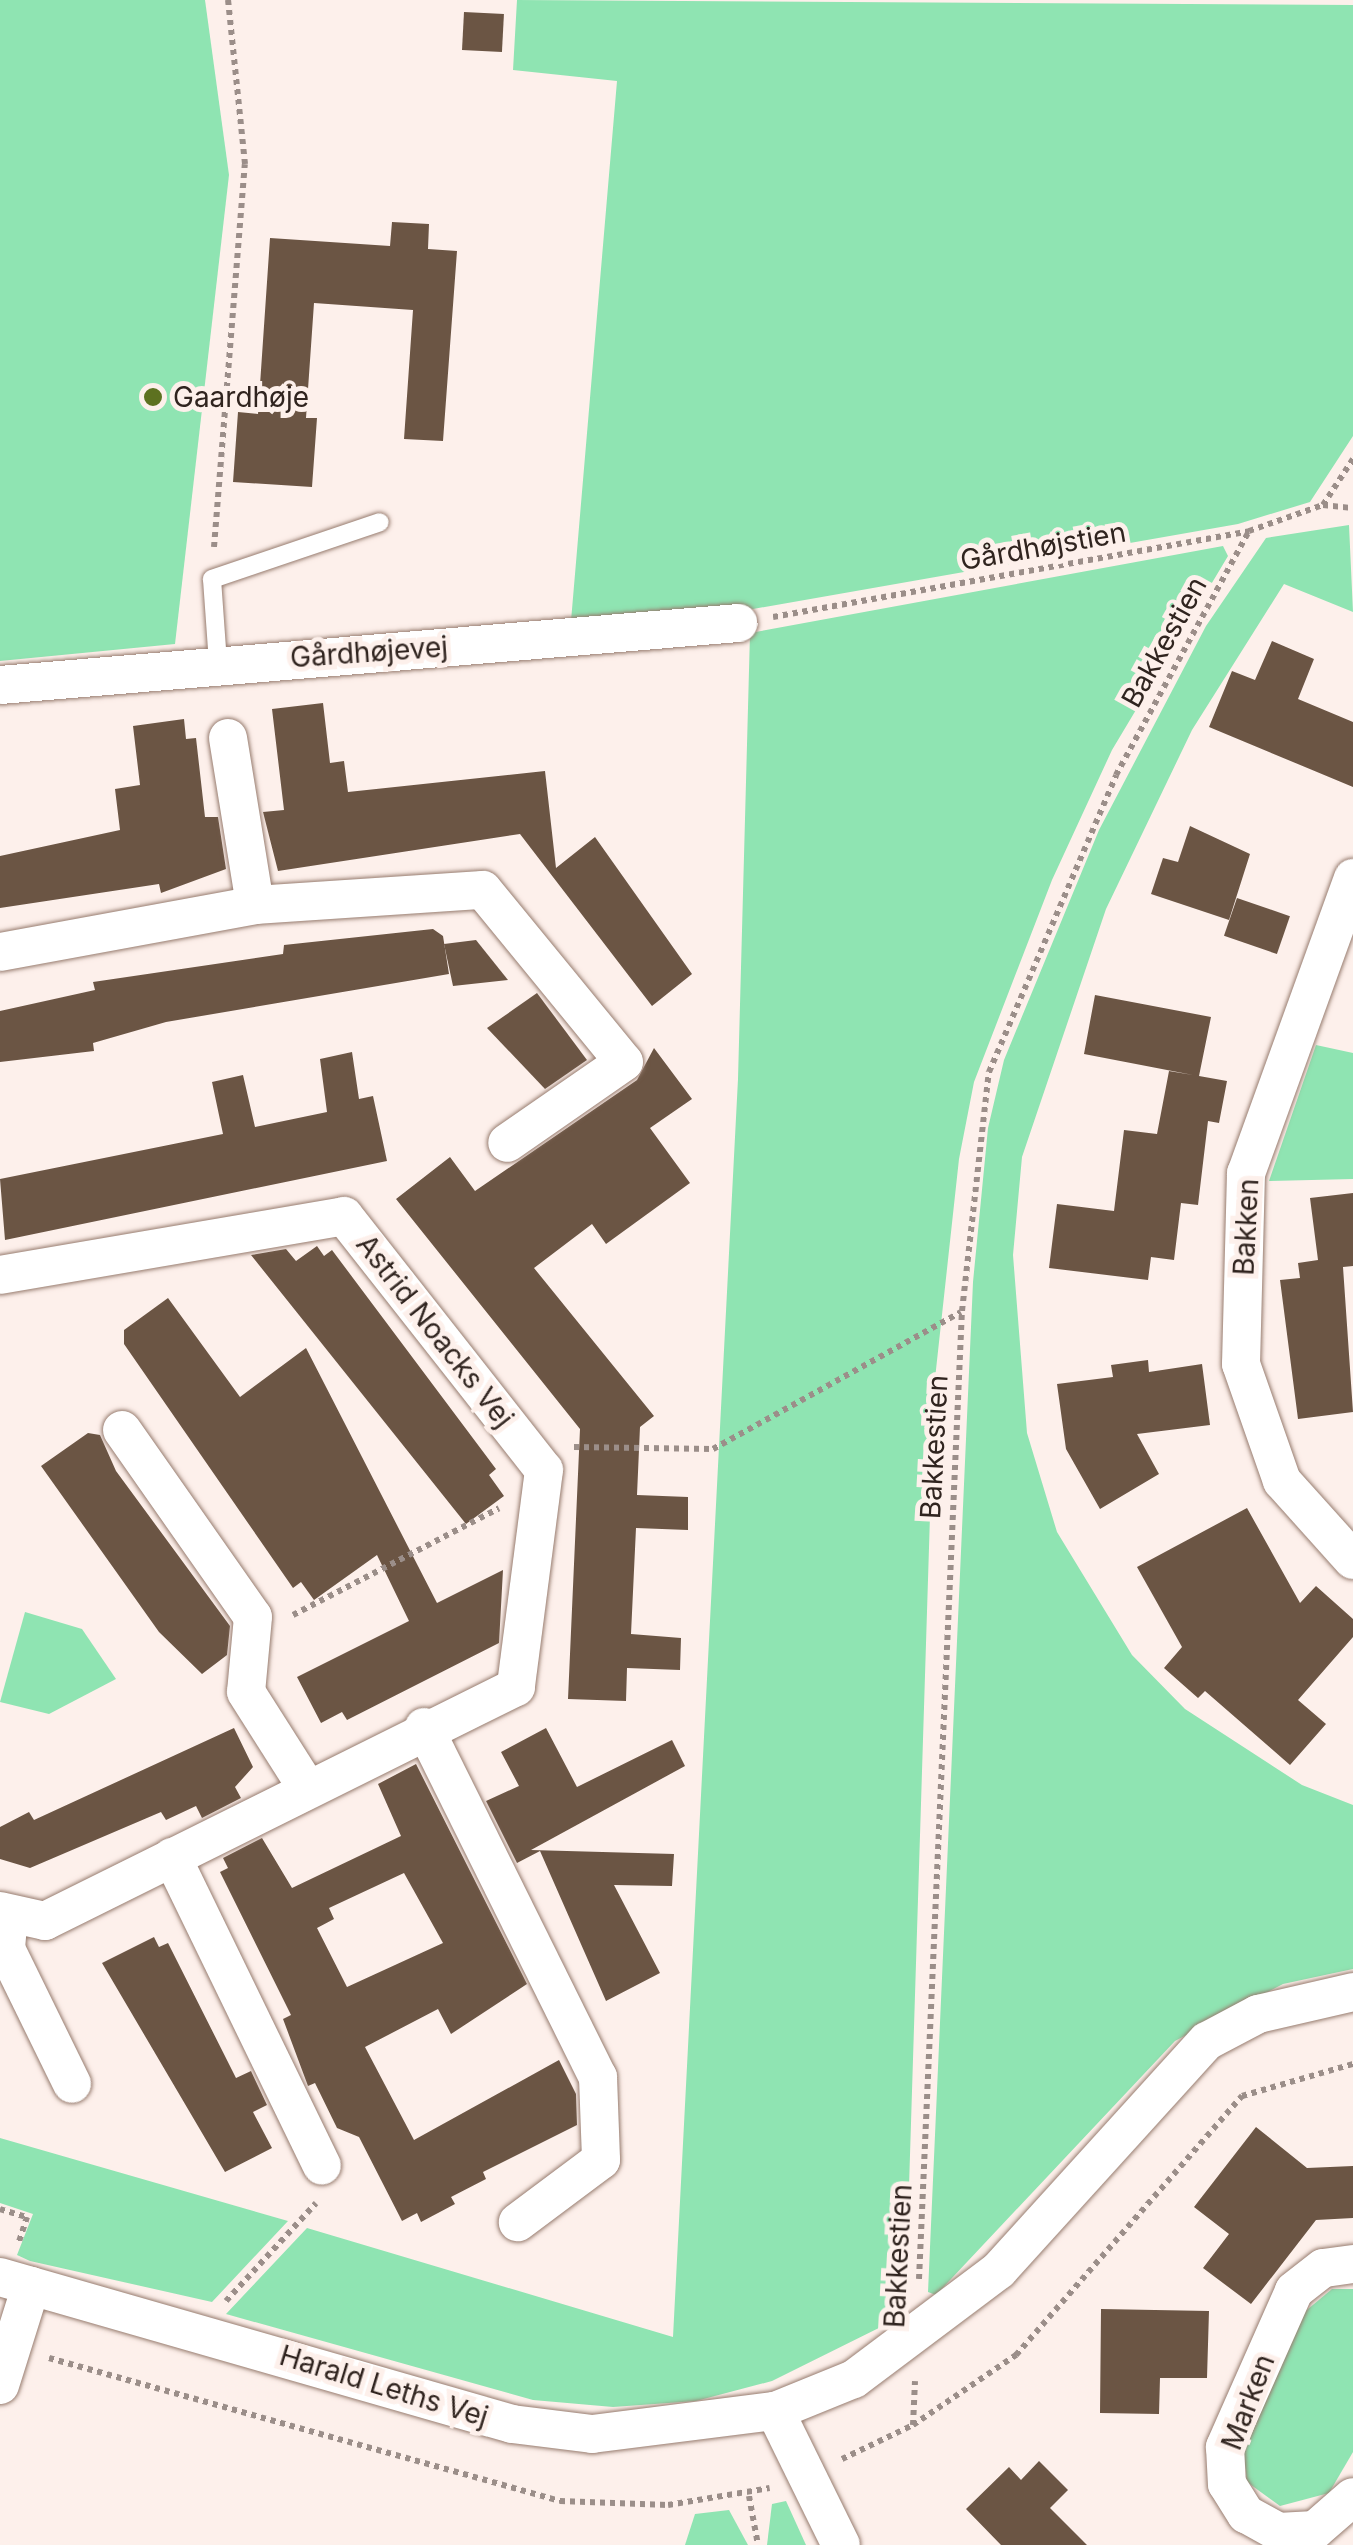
<!DOCTYPE html>
<meta charset="utf-8">
<style>
body{margin:0}
#map{position:relative;width:1353px;height:2545px;overflow:hidden;background:#fdf0eb;font-family:Inter,sans-serif}
div>[style]{position:absolute}
.green>*{inset:0;background:#8fe4b2}
.building>*{inset:0;background:#6b5544;transform-origin:0 0}
.path>*{height:6px;margin-top:-3px;transform-origin:0;background:repeating-linear-gradient(90deg,#9b8e89 0 5px,transparent 0 10px)}
.roads{filter:drop-shadow(0 0 2px #977c6f) drop-shadow(0 0 2px #977c6f)}
.service>*{height:18px;margin:-9px;padding:0 9px;transform-origin:9px;border-radius:9px;background:#fff}
.minor>*{height:38px;margin:-19px;padding:0 19px;transform-origin:19px;border-radius:19px;background:#fff}
.dots>*{width:28px;height:28px;translate:-50% -50%;box-sizing:border-box;border:5px solid #fdf0eb;border-radius:50%}
span{translate:-50% -50%;white-space:nowrap;text-align:center;line-height:1.15;-webkit-text-stroke:10px #fdf0eb;paint-order:stroke}
.poi-label{font-size:28px;color:#30241f}
.left{translate:0 -50%;text-align:left}
.street-label{font-size:28px;color:#30241f}
</style>
<div id="map">
<div class="green">
<i style="clip-path:polygon(0 0,205px 0,229px 175px,175px 644px,0 661px)"></i>
<i style="clip-path:polygon(517px 0,1353px 5px,1353px 436px,1310px 502px,1238px 524px,753px 609px,571px 621px,617px 81px,513px 70px)"></i>
<i style="clip-path:polygon(1349px 525px,1353px 612px,1284px 584px,1192px 730px,1106px 909px,1022px 1157px,1013px 1255px,1027px 1433px,1057px 1532px,1132px 1655px,1185px 1709px,1302px 1785px,1353px 1805px,1353px 1969px,1283px 1984px,1175px 2041px,936px 2295px,928px 2292px,973px 1282px,988px 1128px,1004px 1060px,1099px 830px,1206px 626px,1266px 538px)"></i>
<i style="clip-path:polygon(1223px 546px,1228px 556px,1112px 750px,1052px 880px,974px 1082px,959px 1159px,934px 1388px,905px 2315px,772px 2381px,696px 2401px,613px 2407px,533px 2400px,226px 2314px,307px 2228px,673px 2337px,738px 1079px,750px 633px)"></i>
<i style="clip-path:polygon(1316px 1045px,1353px 1053px,1353px 1179px,1269px 1181px)"></i>
<i style="clip-path:polygon(25px 1612px,82px 1629px,116px 1679px,49px 1714px,0 1702px)"></i>
<i style="clip-path:polygon(0 2138px,288px 2221px,212px 2302px,30px 2261px,17px 2255px,33px 2214px,0 2203px)"></i>
<i style="clip-path:polygon(1332px 2289px,1353px 2289px,1353px 2452px,1329px 2493px,1280px 2506px,1247px 2482px,1243px 2446px,1296px 2319px)"></i>
<i style="clip-path:polygon(786px 2501px,806px 2545px,767px 2545px,772px 2504px)"></i>
<i style="clip-path:polygon(729px 2510px,748px 2545px,685px 2545px,695px 2514px)"></i>
</div>
<div class="building">
<i style="left:464px;top:12px;width:40px;height:38px;rotate:3deg"></i>
<i style="clip-path:polygon(392px 222px,429px 224px,428px 249px,457px 251px,443px 441px,404px 439px,413px 310px,314px 303px,306px 418px,317px 418px,312px 487px,233px 482px,238px 412px,258px 414px,270px 238px,390px 246px)"></i>
<i style="clip-path:polygon(1272px 641px,1314px 659px,1298px 699px,1353px 722px,1353px 787px,1209px 727px,1232px 671px,1255px 680px)"></i>
<i style="clip-path:polygon(323px 703px,330px 763px,344px 761px,348px 792px,545px 771px,556px 868px,595px 837px,692px 974px,652px 1006px,520px 834px,278px 871px,263px 812px,284px 810px,272px 709px)"></i>
<i style="clip-path:polygon(184px 719px,186px 739px,196px 738px,205px 817px,218px 817px,226px 869px,161px 893px,159px 884px,0 908px,0 856px,120px 830px,115px 789px,140px 785px,133px 726px)"></i>
<i style="clip-path:polygon(1190px 826px,1250px 854px,1229px 920px,1151px 894px,1163px 858px,1178px 862px)"></i>
<i style="left:1237px;top:898px;width:56px;height:40px;rotate:19deg"></i>
<i style="clip-path:polygon(433px 929px,443px 936px,449px 974px,166px 1022px,93px 1043px,94px 1051px,0 1062px,0 1011px,95px 990px,93px 982px,283px 954px,284px 945px)"></i>
<i style="clip-path:polygon(476px 940px,508px 980px,453px 986px,444px 944px)"></i>
<i style="clip-path:polygon(537px 993px,587px 1060px,545px 1089px,487px 1028px)"></i>
<i style="clip-path:polygon(1095px 995px,1211px 1017px,1199px 1076px,1227px 1081px,1219px 1123px,1208px 1121px,1198px 1205px,1181px 1203px,1174px 1260px,1151px 1257px,1148px 1280px,1049px 1268px,1057px 1204px,1114px 1211px,1124px 1130px,1157px 1134px,1169px 1071px,1193px 1075px,1084px 1054px)"></i>
<i style="clip-path:polygon(654px 1048px,692px 1099px,650px 1128px,690px 1183px,606px 1244px,592px 1224px,534px 1268px,654px 1416px,640px 1427px,637px 1495px,688px 1497px,688px 1530px,636px 1528px,631px 1634px,681px 1638px,680px 1670px,627px 1668px,626px 1701px,568px 1699px,580px 1429px,396px 1199px,450px 1157px,475px 1191px,637px 1080px)"></i>
<i style="clip-path:polygon(352px 1052px,359px 1099px,373px 1096px,387px 1161px,5px 1240px,0 1179px,223px 1134px,212px 1082px,243px 1075px,255px 1127px,327px 1112px,320px 1059px)"></i>
<i style="clip-path:polygon(1353px 1193px,1353px 1266px,1343px 1267px,1353px 1412px,1298px 1419px,1280px 1280px,1300px 1278px,1298px 1263px,1318px 1260px,1310px 1198px)"></i>
<i style="clip-path:polygon(317px 1246px,324px 1256px,332px 1250px,496px 1469px,489px 1475px,504px 1496px,466px 1524px,251px 1255px,286px 1249px,296px 1261px)"></i>
<i style="clip-path:polygon(168px 1298px,240px 1397px,306px 1348px,437px 1603px,503px 1570px,499px 1643px,347px 1720px,342px 1712px,321px 1723px,297px 1677px,409px 1621px,377px 1555px,314px 1600px,301px 1582px,293px 1588px,124px 1344px,124px 1330px)"></i>
<i style="clip-path:polygon(1148px 1360px,1149px 1372px,1202px 1364px,1210px 1425px,1137px 1434px,1159px 1474px,1100px 1509px,1066px 1449px,1057px 1384px,1113px 1377px,1111px 1365px)"></i>
<i style="clip-path:polygon(88px 1433px,100px 1435px,116px 1471px,230px 1626px,227px 1655px,202px 1674px,159px 1632px,41px 1466px)"></i>
<i style="clip-path:polygon(1247px 1508px,1300px 1603px,1316px 1586px,1353px 1619px,1353px 1637px,1298px 1700px,1326px 1724px,1290px 1765px,1205px 1691px,1198px 1698px,1164px 1668px,1182px 1647px,1137px 1567px)"></i>
<i style="clip-path:polygon(234px 1728px,253px 1767px,235px 1787px,241px 1798px,202px 1818px,196px 1806px,166px 1820px,161px 1812px,30px 1868px,0 1859px,0 1827px,29px 1812px,34px 1820px)"></i>
<i style="clip-path:polygon(546px 1728px,577px 1787px,672px 1740px,685px 1766px,531px 1850px,674px 1854px,672px 1886px,614px 1885px,660px 1973px,606px 2001px,540px 1851px,517px 1863px,486px 1801px,519px 1786px,501px 1752px)"></i>
<i style="clip-path:polygon(evenodd,416px 1764px,527px 1984px,451px 2034px,438px 2009px,365px 2047px,414px 2140px,559px 2060px,576px 2094px,577px 2125px,483px 2172px,486px 2179px,451px 2197px,455px 2204px,421px 2222px,417px 2213px,402px 2221px,359px 2137px,337px 2128px,315px 2083px,308px 2086px,283px 2019px,291px 2015px,220px 1872px,228px 1868px,223px 1858px,262px 1838px,292px 1888px,401px 1836px,378px 1784px,416px 1764px,404px 1873px,443px 1943px,347px 1987px,317px 1928px,334px 1919px,329px 1908px,404px 1873px)"></i>
<i style="clip-path:polygon(154px 1937px,159px 1947px,168px 1943px,236px 2078px,251px 2071px,267px 2105px,253px 2112px,272px 2148px,225px 2172px,102px 1963px)"></i>
<i style="clip-path:polygon(1256px 2127px,1307px 2168px,1353px 2166px,1353px 2218px,1316px 2220px,1251px 2304px,1203px 2268px,1229px 2234px,1194px 2207px)"></i>
<i style="clip-path:polygon(1101px 2309px,1209px 2311px,1207px 2378px,1160px 2378px,1159px 2414px,1100px 2413px)"></i>
<i style="clip-path:polygon(1039px 2461px,1068px 2490px,1050px 2508px,1087px 2545px,1001px 2545px,966px 2509px,1009px 2467px,1021px 2480px)"></i>
</div>
<div class="path">
<i style="left:1323px;top:505px;width:55px;rotate:-56.9deg"></i>
<i style="left:214px;top:547px;width:384px;rotate:-85.4deg"></i>
<i style="left:245px;top:164px;width:165px;rotate:-95.9deg"></i>
<i style="left:773px;top:617px;width:484px;rotate:-10.2deg"></i>
<i style="left:1249px;top:531px;width:78px;rotate:-19.4deg"></i>
<i style="left:1323px;top:505px;width:30px;rotate:6deg"></i>
<i style="left:574px;top:1447px;width:139px;rotate:0.8deg"></i>
<i style="left:713px;top:1449px;width:283px;rotate:-28.9deg"></i>
<i style="left:293px;top:1615px;width:232px;rotate:-27.4deg"></i>
<i style="left:0;top:2209px;width:28px;rotate:17deg"></i>
<i style="left:27px;top:2217px;width:28px;rotate:108deg"></i>
<i style="left:919px;top:2279px;width:969px;rotate:-87.46deg"></i>
<i style="left:962px;top:1311px;width:241px;rotate:-83.6deg"></i>
<i style="left:989px;top:1072px;width:323px;rotate:-66.8deg"></i>
<i style="left:1116px;top:775px;width:278px;rotate:-61.4deg"></i>
<i style="left:226px;top:2301px;width:133px;rotate:-47.4deg"></i>
<i style="left:49px;top:2358px;width:531px;rotate:15.63deg"></i>
<i style="left:560px;top:2501px;width:108px;rotate:2.1deg"></i>
<i style="left:668px;top:2505px;width:103px;rotate:-9.5deg"></i>
<i style="left:913px;top:2425px;width:44px;rotate:-87.4deg"></i>
<i style="left:842px;top:2459px;width:79px;rotate:-25.6deg"></i>
<i style="left:913px;top:2425px;width:125px;rotate:-34.2deg"></i>
<i style="left:1016px;top:2355px;width:344px;rotate:-48.9deg"></i>
<i style="left:1242px;top:2096px;width:116px;rotate:-16.1deg"></i>
<i style="left:749px;top:2496px;width:50px;rotate:79.6deg"></i>
</div>
<div class="roads">
<div class="service">
<i style="left:218px;top:663px;width:84px;rotate:-94.1deg"></i>
<i style="left:212px;top:579px;width:177px;rotate:-18.7deg"></i>
</div>
<div class="minor">
<i style="left:0;top:685px;width:741px;rotate:-4.8deg"></i>
<i style="left:228px;top:738px;width:169px;rotate:80.8deg"></i>
<i style="left:1353px;top:878px;width:314px;rotate:109.9deg"></i>
<i style="left:1246px;top:1173px;width:191px;rotate:91.5deg"></i>
<i style="left:1241px;top:1364px;width:124px;rotate:70.7deg"></i>
<i style="left:1282px;top:1481px;width:106px;rotate:48.1deg"></i>
<i style="left:0;top:952px;width:259px;rotate:-10.4deg"></i>
<i style="left:255px;top:905px;width:228px;rotate:-3.8deg"></i>
<i style="left:483px;top:890px;width:222px;rotate:50.7deg"></i>
<i style="left:624px;top:1062px;width:142px;rotate:145.3deg"></i>
<i style="left:0;top:1275px;width:349px;rotate:-9.7deg"></i>
<i style="left:344px;top:1216px;width:323px;rotate:51.8deg"></i>
<i style="left:544px;top:1470px;width:219px;rotate:97.4deg"></i>
<i style="left:516px;top:1687px;width:526px;rotate:153.58deg"></i>
<i style="left:45px;top:1921px;width:46px;rotate:-167.5deg"></i>
<i style="left:122px;top:1430px;width:228px;rotate:55deg"></i>
<i style="left:253px;top:1617px;width:75px;rotate:95.3deg"></i>
<i style="left:246px;top:1692px;width:114px;rotate:57.6deg"></i>
<i style="left:424px;top:1727px;width:391px;rotate:63.6deg"></i>
<i style="left:598px;top:2077px;width:83px;rotate:87.9deg"></i>
<i style="left:601px;top:2160px;width:104px;rotate:143.2deg"></i>
<i style="left:172px;top:1857px;width:343px;rotate:64.1deg"></i>
<i style="left:9px;top:1914px;width:35px;rotate:95deg"></i>
<i style="left:6px;top:1949px;width:150px;rotate:63.9deg"></i>
<i style="left:1353px;top:2264px;width:30px;rotate:172deg"></i>
<i style="left:1323px;top:2268px;width:37px;rotate:142deg"></i>
<i style="left:1294px;top:2291px;width:171px;rotate:113.9deg"></i>
<i style="left:1225px;top:2447px;width:37px;rotate:87deg"></i>
<i style="left:1227px;top:2484px;width:36px;rotate:58deg"></i>
<i style="left:1246px;top:2514px;width:37px;rotate:29deg"></i>
<i style="left:1278px;top:2532px;width:37px;rotate:-3deg"></i>
<i style="left:1315px;top:2530px;width:50px;rotate:-41deg"></i>
<i style="left:0;top:2277px;width:533px;rotate:16.02deg"></i>
<i style="left:512px;top:2424px;width:81px;rotate:7.1deg"></i>
<i style="left:592px;top:2434px;width:184px;rotate:-7.2deg"></i>
<i style="left:775px;top:2411px;width:85px;rotate:-22.1deg"></i>
<i style="left:854px;top:2379px;width:181px;rotate:-36.9deg"></i>
<i style="left:999px;top:2270px;width:309px;rotate:-47.8deg"></i>
<i style="left:1207px;top:2041px;width:58px;rotate:-27.9deg"></i>
<i style="left:1258px;top:2014px;width:98px;rotate:-13deg"></i>
<i style="left:0;top:2385px;width:104px;rotate:-72.6deg"></i>
<i style="left:775px;top:2411px;width:149px;rotate:63.8deg"></i>
</div>
</div>
<div class="dots">
<i style="left:153px;top:397px;background:#5d7120"></i>
</div>
<div class="poi-label">
<span class="left" style="left:173px;top:397px">Gaardhøje</span>
</div>
<div class="street-label">
<span style="left:1043px;top:546px;rotate:-10deg">Gårdhøjstien</span>
<span style="left:1164px;top:642px;rotate:-61deg">Bakkestien</span>
<span style="left:369px;top:652px;rotate:-4deg">Gårdhøjevej</span>
<span style="left:1246px;top:1227px;rotate:-87deg">Bakken</span>
<span style="left:435px;top:1331px;rotate:52deg">Astrid Noacks Vej</span>
<span style="left:934px;top:1447px;rotate:-87deg">Bakkestien</span>
<span style="left:898px;top:2256px;rotate:-87deg">Bakkestien</span>
<span style="left:384px;top:2386px;rotate:17deg">Harald Leths Vej</span>
<span style="left:1248px;top:2402px;rotate:-69deg">Marken</span>
</div>
</div>
